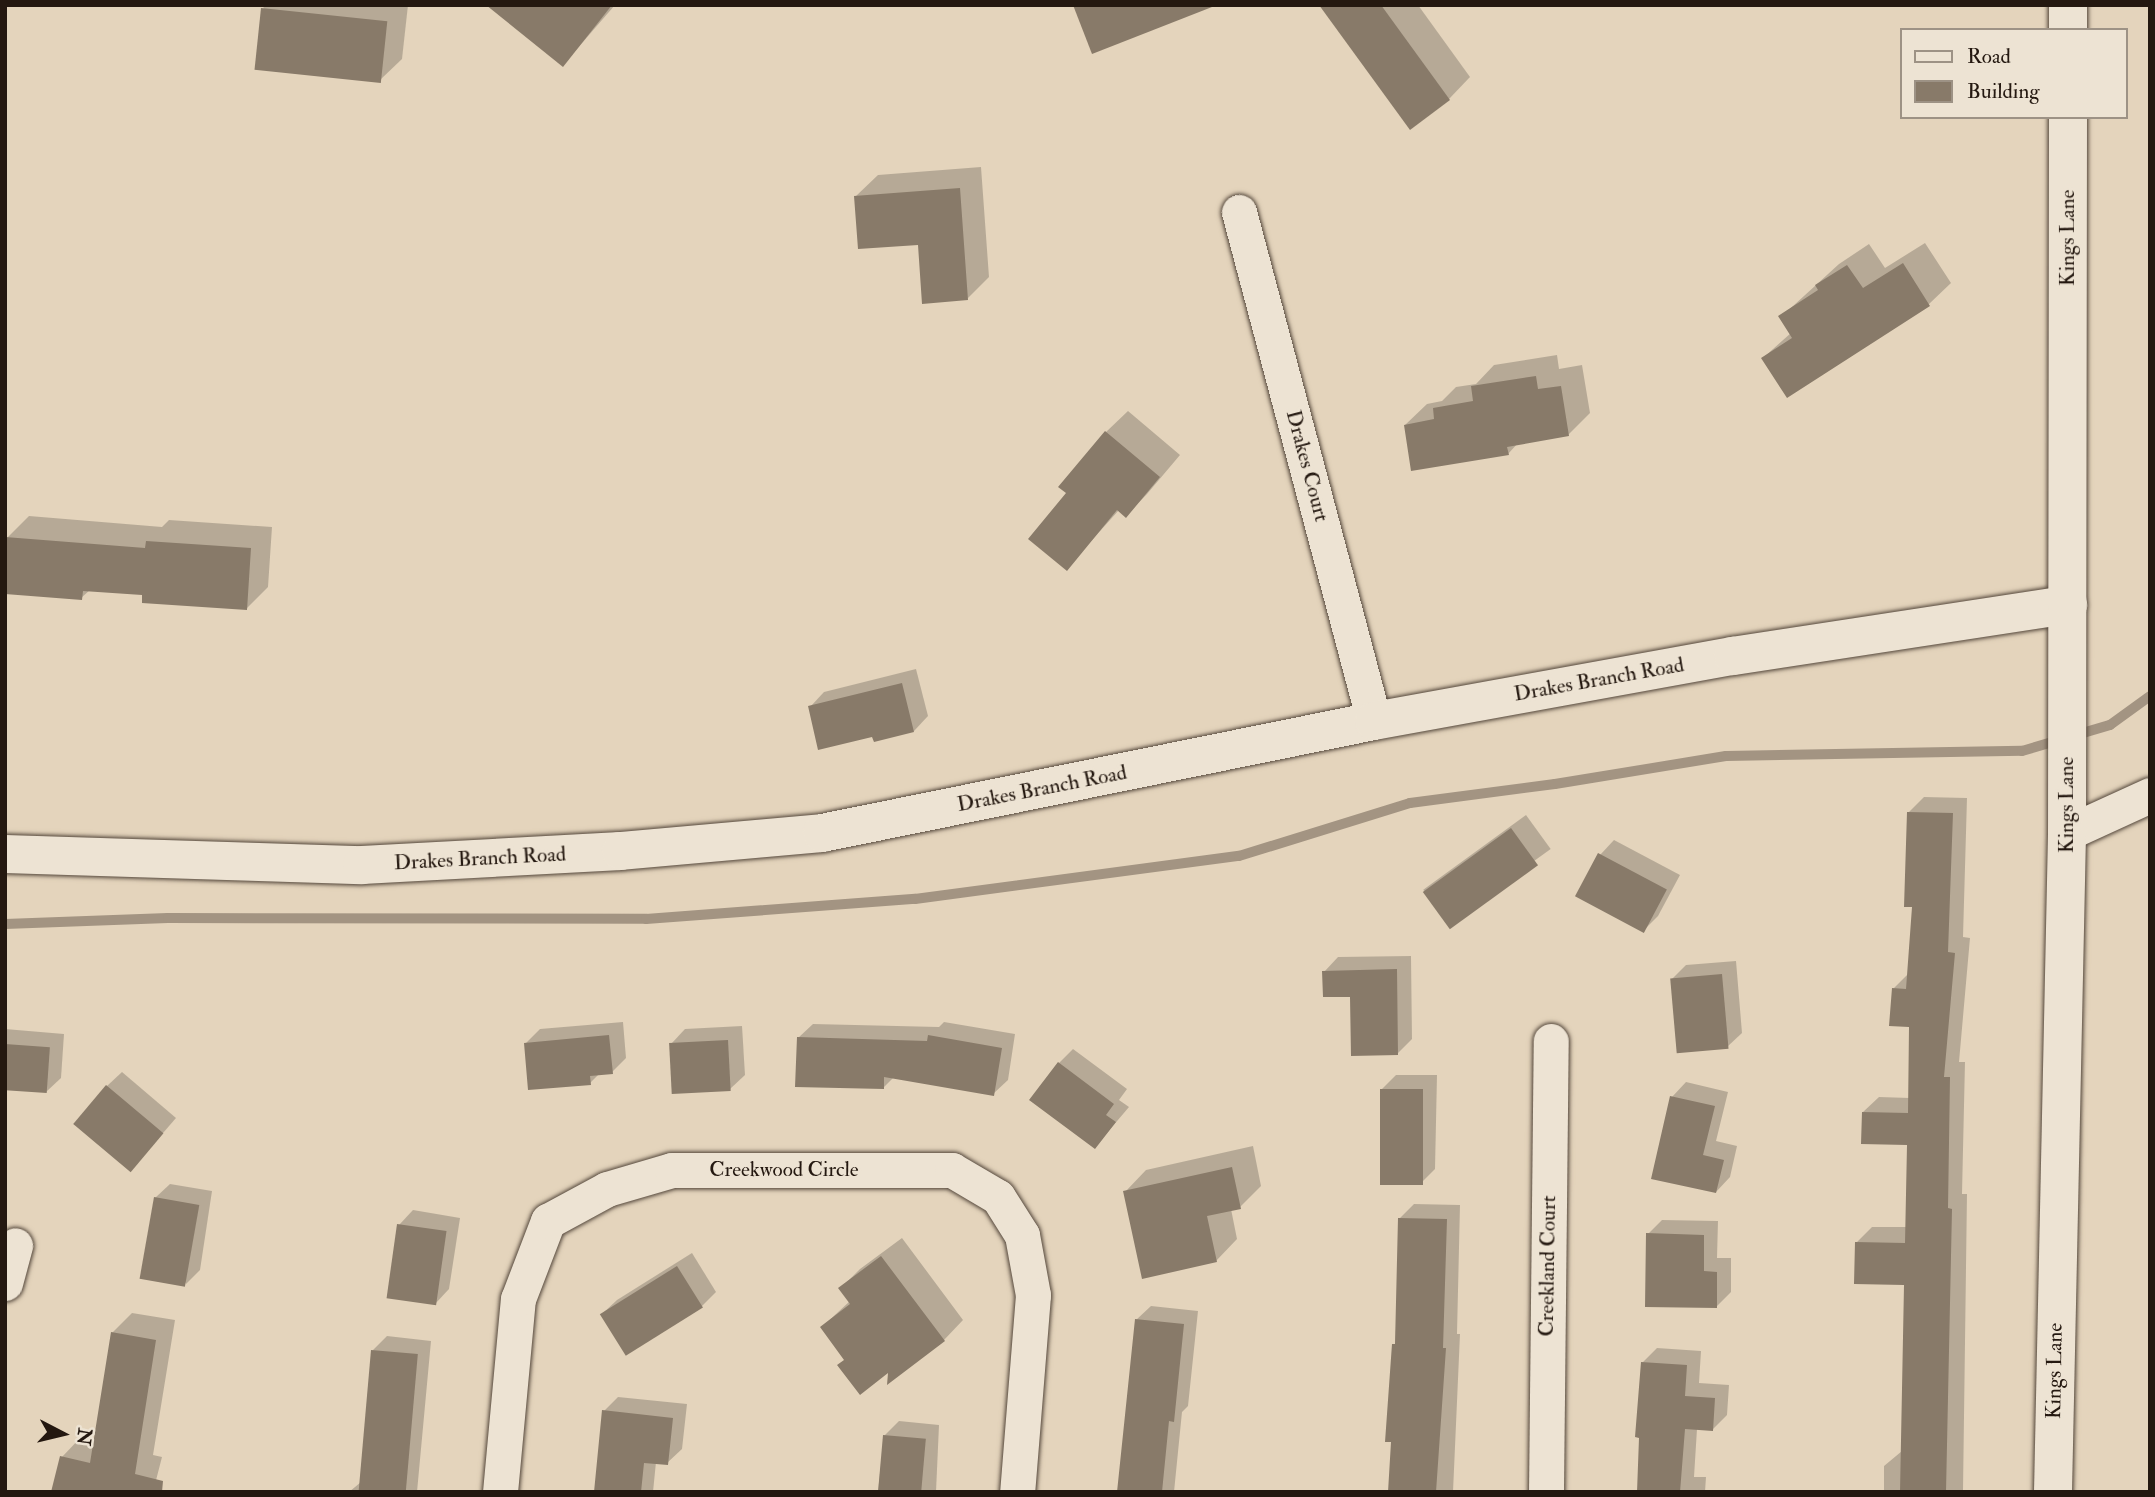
<!DOCTYPE html>
<style>
body{margin:0}
#map{position:relative;width:2155px;height:1497px;overflow:hidden;background:#e4d4bc;font-family:"IM FELL Double Pica",serif}
div>[style]{position:absolute}
.shadow>*{inset:0;background:#0003;transform-origin:0 0}
.stream>*{height:10px;margin:-5px;padding:0 5px;transform-origin:5px;border-radius:5px;background:#a39482}
.building>*{inset:0;background:#887a69;transform-origin:0 0}
.roads{filter:drop-shadow(0 0 2px #54473b) drop-shadow(0 0 2px #54473b)}
.street>*{height:35px;margin:-17.5px;padding:0 17.5px;transform-origin:17.5px;border-radius:17.5px;background:#ede3d3}
.secondary>*{height:38px;margin:-19px;padding:0 19px;transform-origin:19px;border-radius:19px;background:#ede3d3}
span{translate:-50% -50%;white-space:nowrap;text-align:center;line-height:1.15;-webkit-text-stroke:6px #ede3d3;paint-order:stroke}
.street-label{font-size:21px;color:#241810}
.frame{position:absolute;inset:0;border:7px solid #241810;pointer-events:none}
.legend{position:absolute;left:1900px;top:28px;width:228px;height:91px;box-sizing:border-box;background:#ede3d3;border:2px solid #9d9285;margin:0;padding:9px 12px;list-style:none;font-size:21px;color:#241810}
.legend li{display:flex;align-items:center;gap:14px;height:35px}
.legend b{width:35px;border:2px solid #9d9285}
.north{position:absolute;left:28px;top:1399px;width:70px;height:70px;-webkit-text-stroke:5px #ede3d3;paint-order:stroke;rotate:97deg;font-size:19px;font-weight:700;line-height:28px;text-align:center;color:#241810}
.north::after{content:'';display:block;margin:auto;width:24px;height:32px;background:#241810;clip-path:polygon(50% 0,100% 100%,50% 72%,0 100%)}
</style>
<div id="map">
<div class="shadow">
<i style="clip-path:polygon(266px 5px,408px 5px,402px 59px,380px 80px,263px 8px)"></i>
<i style="clip-path:polygon(488px 5px,615px 5px,563px 65px)"></i>
<i style="clip-path:polygon(1326px 5px,1418px 5px,1470px 77px,1449px 99px)"></i>
<i style="clip-path:polygon(981px 167px,989px 277px,967px 299px,919px 243px,856px 196px,878px 175px)"></i>
<i style="clip-path:polygon(1925px 243px,1951px 283px,1929px 304px,1788px 396px,1763px 358px,1791px 333px,1781px 317px,1839px 264px,1869px 244px,1885px 268px)"></i>
<i style="clip-path:polygon(1557px 355px,1559px 369px,1582px 365px,1590px 413px,1568px 435px,1518px 443px,1508px 454px,1405px 425px,1427px 404px,1442px 401px,1456px 387px,1476px 384px,1494px 365px)"></i>
<i style="clip-path:polygon(1128px 411px,1180px 455px,1147px 494px,1126px 516px,1119px 510px,1066px 569px,1068px 493px,1106px 432px)"></i>
<i style="clip-path:polygon(29px 516px,162px 527px,169px 520px,272px 527px,268px 587px,246px 609px,144px 593px,90px 590px,81px 598px,7px 538px)"></i>
<i style="clip-path:polygon(916px 669px,928px 716px,914px 731px,873px 734px,810px 707px,824px 692px)"></i>
<i style="clip-path:polygon(1924px 797px,1967px 798px,1963px 937px,1970px 938px,1959px 1062px,1965px 1062px,1962px 1194px,1967px 1194px,1963px 1492px,1884px 1492px,1884px 1466px,1902px 1451px,1905px 1283px,1857px 1242px,1872px 1227px,1907px 1227px,1908px 1143px,1863px 1112px,1879px 1097px,1910px 1098px,1911px 1026px,1894px 988px,1909px 973px,1914px 906px,1908px 813px)"></i>
<i style="left:1526px;top:815px;width:42px;height:127px;rotate:54deg"></i>
<i style="clip-path:polygon(1614px 840px,1680px 875px,1658px 916px,1643px 931px,1600px 855px)"></i>
<i style="clip-path:polygon(1411px 956px,1412px 1039px,1398px 1053px,1352px 995px,1324px 972px,1338px 957px)"></i>
<i style="clip-path:polygon(1736px 961px,1742px 1033px,1727px 1047px,1672px 979px,1686px 965px)"></i>
<i style="clip-path:polygon(623px 1022px,626px 1058px,612px 1072px,600px 1073px,590px 1083px,525px 1044px,540px 1029px)"></i>
<i style="clip-path:polygon(944px 1022px,1015px 1034px,1008px 1080px,993px 1094px,894px 1077px,883px 1088px,798px 1038px,813px 1024px,939px 1027px)"></i>
<i style="clip-path:polygon(742px 1026px,745px 1075px,730px 1089px,671px 1044px,685px 1029px)"></i>
<i style="clip-path:polygon(5px 1029px,64px 1034px,61px 1078px,46px 1092px,5px 1089px)"></i>
<i style="clip-path:polygon(1073px 1049px,1127px 1089px,1119px 1100px,1129px 1107px,1095px 1147px,1059px 1063px)"></i>
<i style="clip-path:polygon(122px 1072px,176px 1118px,131px 1170px,107px 1086px)"></i>
<i style="clip-path:polygon(1396px 1075px,1437px 1075px,1435px 1169px,1421px 1183px,1382px 1089px)"></i>
<i style="clip-path:polygon(1686px 1082px,1728px 1092px,1716px 1141px,1737px 1146px,1730px 1177px,1716px 1192px,1672px 1097px)"></i>
<i style="clip-path:polygon(1253px 1146px,1261px 1186px,1240px 1207px,1231px 1209px,1237px 1239px,1216px 1261px,1125px 1192px,1146px 1170px)"></i>
<i style="clip-path:polygon(170px 1184px,212px 1191px,200px 1270px,186px 1284px,155px 1198px)"></i>
<i style="clip-path:polygon(1414px 1204px,1460px 1205px,1457px 1334px,1460px 1334px,1453px 1492px,1390px 1492px,1400px 1218px)"></i>
<i style="clip-path:polygon(413px 1210px,460px 1218px,449px 1289px,435px 1304px,399px 1225px)"></i>
<i style="clip-path:polygon(1662px 1220px,1718px 1221px,1717px 1258px,1731px 1258px,1731px 1292px,1716px 1307px,1648px 1234px)"></i>
<i style="clip-path:polygon(902px 1238px,963px 1320px,944px 1340px,890px 1370px,846px 1359px,822px 1327px,850px 1301px,841px 1288px,860px 1269px)"></i>
<i style="clip-path:polygon(692px 1253px,716px 1292px,702px 1306px,602px 1314px,617px 1300px)"></i>
<i style="clip-path:polygon(1151px 1306px,1198px 1311px,1188px 1406px,1182px 1412px,1174px 1492px,1120px 1492px,1136px 1320px)"></i>
<i style="clip-path:polygon(132px 1313px,175px 1320px,153px 1455px,162px 1457px,153px 1492px,62px 1457px,81px 1437px,95px 1440px,112px 1333px)"></i>
<i style="clip-path:polygon(387px 1336px,431px 1341px,417px 1492px,349px 1492px,361px 1482px,373px 1350px)"></i>
<i style="clip-path:polygon(1657px 1348px,1701px 1351px,1699px 1383px,1729px 1385px,1727px 1415px,1712px 1430px,1697px 1429px,1694px 1477px,1706px 1477px,1705px 1492px,1639px 1492px,1642px 1363px)"></i>
<i style="clip-path:polygon(618px 1397px,687px 1404px,682px 1449px,667px 1463px,656px 1462px,653px 1492px,596px 1492px,604px 1411px)"></i>
<i style="clip-path:polygon(899px 1421px,939px 1425px,936px 1492px,878px 1492px,884px 1436px)"></i>
</div>
<div class="stream">
<i style="left:5px;top:924px;width:163px;rotate:-2.1deg"></i>
<i style="left:168px;top:918px;width:478px;rotate:0.1deg"></i>
<i style="left:646px;top:919px;width:270px;rotate:-4.3deg"></i>
<i style="left:915px;top:899px;width:327px;rotate:-7.6deg"></i>
<i style="left:1239px;top:856px;width:179px;rotate:-17.2deg"></i>
<i style="left:1410px;top:803px;width:146px;rotate:-7.5deg"></i>
<i style="left:1555px;top:784px;width:173px;rotate:-9.3deg"></i>
<i style="left:1726px;top:756px;width:296px;rotate:-1deg"></i>
<i style="left:2022px;top:751px;width:92px;rotate:-16.5deg"></i>
<i style="left:2110px;top:725px;width:49px;rotate:-35.9deg"></i>
</div>
<div class="building">
<i style="clip-path:polygon(486px 5px,612px 5px,563px 67px)"></i>
<i style="clip-path:polygon(1073px 5px,1212px 5px,1212px 7px,1092px 54px)"></i>
<i style="clip-path:polygon(1319px 5px,1381px 5px,1450px 100px,1410px 130px)"></i>
<i style="left:261px;top:8px;width:127px;height:62px;rotate:6deg"></i>
<i style="clip-path:polygon(960px 188px,968px 300px,922px 304px,918px 245px,858px 249px,854px 196px)"></i>
<i style="clip-path:polygon(1903px 263px,1930px 306px,1787px 398px,1761px 358px,1792px 338px,1778px 316px,1818px 290px,1815px 285px,1847px 265px,1863px 288px)"></i>
<i style="clip-path:polygon(1536px 376px,1538px 389px,1561px 386px,1569px 436px,1507px 447px,1509px 455px,1411px 471px,1404px 425px,1434px 419px,1433px 408px,1473px 401px,1471px 386px)"></i>
<i style="clip-path:polygon(1105px 431px,1160px 477px,1126px 518px,1117px 510px,1067px 571px,1028px 539px,1066px 493px,1058px 487px)"></i>
<i style="clip-path:polygon(5px 537px,145px 548px,146px 541px,251px 548px,247px 610px,142px 603px,142px 595px,83px 591px,82px 600px,5px 594px)"></i>
<i style="clip-path:polygon(902px 683px,914px 732px,874px 742px,872px 737px,818px 750px,808px 706px)"></i>
<i style="clip-path:polygon(1907px 812px,1953px 813px,1948px 952px,1955px 953px,1944px 1077px,1950px 1077px,1948px 1208px,1952px 1209px,1946px 1492px,1900px 1492px,1904px 1285px,1854px 1284px,1855px 1242px,1905px 1243px,1907px 1145px,1861px 1144px,1862px 1112px,1908px 1113px,1909px 1027px,1889px 1026px,1892px 988px,1906px 989px,1912px 907px,1904px 907px)"></i>
<i style="left:1511px;top:828px;width:46px;height:109px;rotate:54deg"></i>
<i style="left:1598px;top:853px;width:78px;height:49px;rotate:28deg"></i>
<i style="clip-path:polygon(1397px 969px,1398px 1055px,1351px 1056px,1350px 997px,1323px 997px,1322px 971px)"></i>
<i style="left:1722px;top:974px;width:75px;height:52px;rotate:85deg"></i>
<i style="clip-path:polygon(609px 1035px,613px 1074px,590px 1076px,591px 1085px,528px 1090px,524px 1043px)"></i>
<i style="clip-path:polygon(928px 1035px,1002px 1048px,994px 1096px,884px 1077px,884px 1089px,795px 1087px,797px 1037px,927px 1041px)"></i>
<i style="left:728px;top:1040px;width:51px;height:59px;rotate:87deg"></i>
<i style="left:5px;top:1044px;width:45px;height:46px;rotate:4deg"></i>
<i style="clip-path:polygon(1058px 1062px,1114px 1104px,1106px 1115px,1116px 1122px,1095px 1149px,1029px 1100px)"></i>
<i style="left:106px;top:1085px;width:75px;height:51px;rotate:40deg"></i>
<i style="left:1380px;top:1089px;width:43px;height:96px"></i>
<i style="clip-path:polygon(1670px 1096px,1715px 1106px,1703px 1155px,1724px 1160px,1716px 1193px,1651px 1179px)"></i>
<i style="clip-path:polygon(1232px 1167px,1241px 1209px,1207px 1216px,1217px 1262px,1142px 1279px,1123px 1191px)"></i>
<i style="left:154px;top:1197px;width:46px;height:83px;rotate:10deg"></i>
<i style="clip-path:polygon(1398px 1218px,1447px 1219px,1443px 1348px,1446px 1348px,1436px 1492px,1388px 1492px,1391px 1442px,1385px 1442px,1392px 1344px,1395px 1344px)"></i>
<i style="left:397px;top:1224px;width:50px;height:75px;rotate:8deg"></i>
<i style="clip-path:polygon(1646px 1233px,1704px 1235px,1704px 1271px,1717px 1272px,1717px 1308px,1645px 1307px)"></i>
<i style="clip-path:polygon(881px 1256px,945px 1341px,887px 1385px,888px 1373px,860px 1395px,837px 1365px,844px 1360px,820px 1327px,850px 1304px,838px 1288px)"></i>
<i style="left:677px;top:1266px;width:49px;height:91px;rotate:58deg"></i>
<i style="clip-path:polygon(1135px 1319px,1184px 1324px,1174px 1422px,1169px 1421px,1162px 1492px,1117px 1492px)"></i>
<i style="clip-path:polygon(111px 1332px,156px 1340px,135px 1474px,163px 1481px,162px 1492px,51px 1492px,60px 1456px,90px 1463px)"></i>
<i style="left:371px;top:1350px;width:47px;height:143px;rotate:5deg"></i>
<i style="clip-path:polygon(1641px 1362px,1687px 1365px,1685px 1396px,1715px 1398px,1713px 1431px,1685px 1429px,1680px 1492px,1637px 1492px,1639px 1438px,1635px 1437px)"></i>
<i style="clip-path:polygon(602px 1410px,673px 1418px,668px 1465px,644px 1463px,641px 1492px,594px 1492px)"></i>
<i style="left:883px;top:1435px;width:43px;height:57px;rotate:5deg"></i>
</div>
<div class="roads">
<div class="street">
<i style="left:1239px;top:212px;width:527px;rotate:75.15deg"></i>
<i style="left:2067px;top:833px;width:91px;rotate:-24.6deg"></i>
<i style="left:5px;top:1283px;width:39px;rotate:-75deg"></i>
<i style="left:500px;top:1492px;width:194px;rotate:-84.7deg"></i>
<i style="left:518px;top:1299px;width:84px;rotate:-69deg"></i>
<i style="left:548px;top:1221px;width:67px;rotate:-28.5deg"></i>
<i style="left:607px;top:1189px;width:68px;rotate:-16.3deg"></i>
<i style="left:672px;top:1170px;width:280px"></i>
<i style="left:952px;top:1170px;width:53px;rotate:30.4deg"></i>
<i style="left:998px;top:1197px;width:45px;rotate:57.7deg"></i>
<i style="left:1022px;top:1235px;width:61px;rotate:79.6deg"></i>
<i style="left:1033px;top:1295px;width:198px;rotate:94.6deg"></i>
<i style="left:1546px;top:1492px;width:451px;rotate:-89.4deg"></i>
</div>
<div class="secondary">
<i style="left:2068px;top:30px;width:25px;rotate:-90deg"></i>
<i style="left:5px;top:854px;width:357px;rotate:1.8deg"></i>
<i style="left:362px;top:865px;width:259px;rotate:-3.1deg"></i>
<i style="left:621px;top:851px;width:202px;rotate:-5.1deg"></i>
<i style="left:822px;top:833px;width:563px;rotate:-11.47deg"></i>
<i style="left:1374px;top:721px;width:365px;rotate:-10.3deg"></i>
<i style="left:1733px;top:656px;width:339px;rotate:-8.7deg"></i>
<i style="left:2053px;top:1492px;width:659px;rotate:-88.78deg"></i>
<i style="left:2067px;top:833px;width:716px;rotate:-89.92deg"></i>
</div>
</div>
<div class="street-label">
<span style="left:2068px;top:238px;rotate:-90deg">Kings Lane</span>
<span style="left:1307px;top:466px;rotate:75deg">Drakes Court</span>
<span style="left:1599px;top:680px;rotate:-10deg">Drakes Branch Road</span>
<span style="left:1042px;top:789px;rotate:-11deg">Drakes Branch Road</span>
<span style="left:2067px;top:805px;rotate:-90deg">Kings Lane</span>
<span style="left:480px;top:859px;rotate:-3deg">Drakes Branch Road</span>
<span style="left:784px;top:1170px">Creekwood Circle</span>
<span style="left:1548px;top:1266px;rotate:-89deg">Creekland Court</span>
<span style="left:2055px;top:1371px;rotate:-89deg">Kings Lane</span>
</div>
<div class="frame"></div>
<ul class="legend">
<li><b style="height:9px;background:#ede3d3"></b>Road</li>
<li><b style="height:19px;background:#887a69"></b>Building</li>
</ul>
<div class="north">N</div>
</div>
